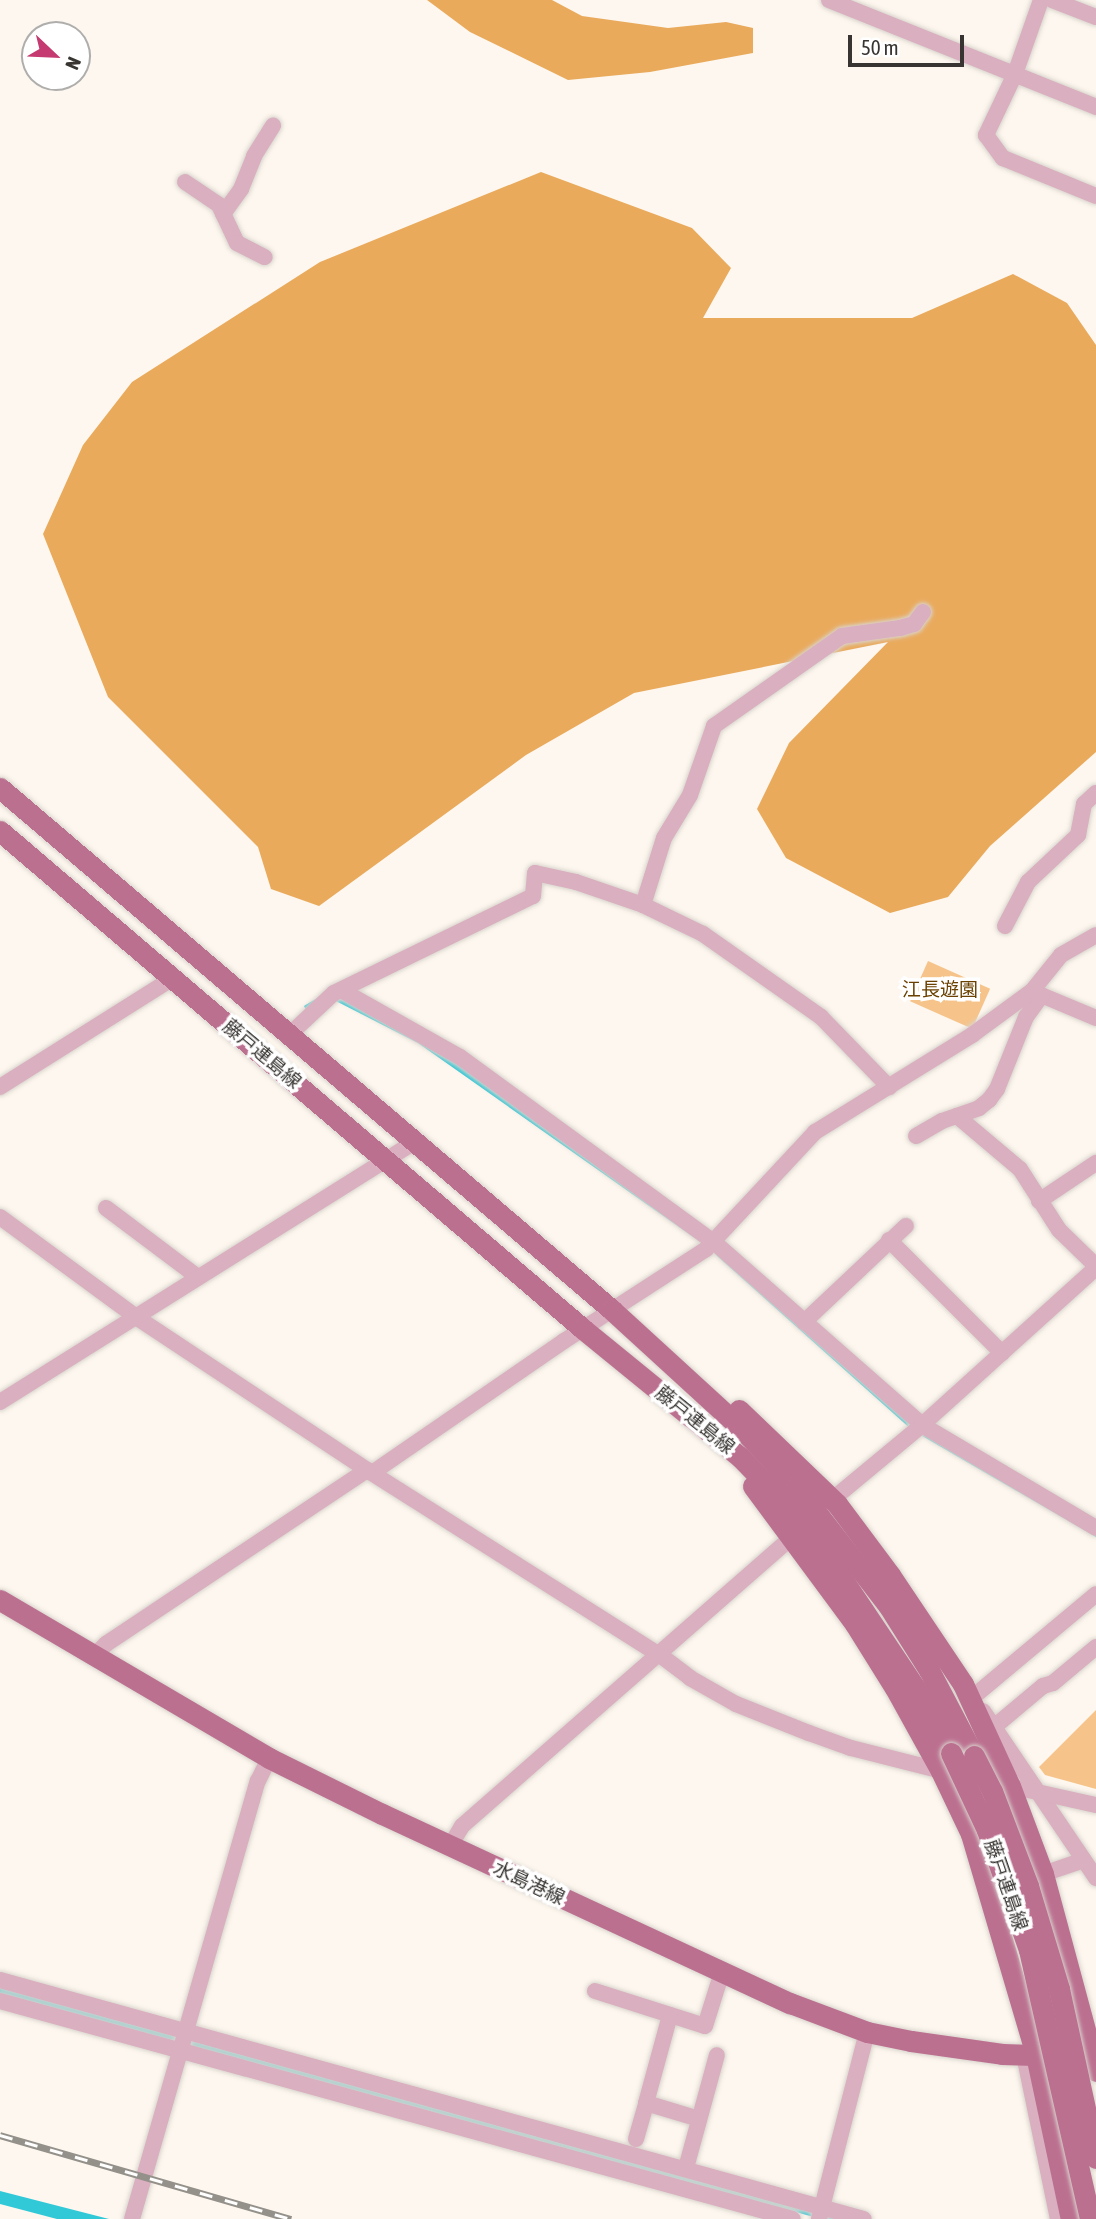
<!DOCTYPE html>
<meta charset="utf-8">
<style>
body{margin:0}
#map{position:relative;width:1096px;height:2219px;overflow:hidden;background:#fdf7ef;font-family:"Asap Condensed","Noto Sans JP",sans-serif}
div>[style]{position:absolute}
.green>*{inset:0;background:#f6c48a;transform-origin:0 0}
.forest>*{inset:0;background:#eaaa5c}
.water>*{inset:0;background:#31c8d8}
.roads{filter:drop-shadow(0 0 2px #d9d4cd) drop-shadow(0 0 2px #d9d4cd)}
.minor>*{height:16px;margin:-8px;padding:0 8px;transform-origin:8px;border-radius:8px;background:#daafbf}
.major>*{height:21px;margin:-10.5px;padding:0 10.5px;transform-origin:10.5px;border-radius:10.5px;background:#bc7090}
.rail>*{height:7px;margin-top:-3.5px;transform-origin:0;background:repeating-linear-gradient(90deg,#fff 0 13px,#94908a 0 26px);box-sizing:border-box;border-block:2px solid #94908a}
.bridges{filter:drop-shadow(0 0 2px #d9d4cd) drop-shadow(0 0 2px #d9d4cd)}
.major-bridge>*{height:21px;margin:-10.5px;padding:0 10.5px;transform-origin:10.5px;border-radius:10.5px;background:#bc7090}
span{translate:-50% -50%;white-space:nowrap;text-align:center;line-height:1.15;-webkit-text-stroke:7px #fff;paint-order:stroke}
.park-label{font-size:19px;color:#6a4100}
.street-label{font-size:19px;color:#373431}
.north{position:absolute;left:21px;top:21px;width:70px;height:70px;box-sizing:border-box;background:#fff;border:2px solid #afaead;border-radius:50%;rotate:113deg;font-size:19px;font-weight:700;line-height:28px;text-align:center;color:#373431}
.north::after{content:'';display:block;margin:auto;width:24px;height:32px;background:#c53a71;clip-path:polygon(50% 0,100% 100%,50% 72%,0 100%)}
.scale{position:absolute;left:848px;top:35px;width:116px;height:32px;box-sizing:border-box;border:4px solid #373431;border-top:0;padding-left:9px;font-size:21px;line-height:24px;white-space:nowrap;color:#373431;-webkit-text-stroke:5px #fff;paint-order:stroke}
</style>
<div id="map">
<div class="green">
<i style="left:928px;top:961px;width:68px;height:44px;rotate:24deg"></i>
<i style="clip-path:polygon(1096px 1710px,1096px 1789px,1045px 1775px,1039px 1767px)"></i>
</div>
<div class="forest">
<i style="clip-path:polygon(427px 0,552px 0,582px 16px,668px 28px,726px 22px,753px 28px,753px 53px,650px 72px,568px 80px,470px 32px)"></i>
<i style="clip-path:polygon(541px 172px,692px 228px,731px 268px,703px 318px,912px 318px,1013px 274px,1067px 303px,1096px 345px,1096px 752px,990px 846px,948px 897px,890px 913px,786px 858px,757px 809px,789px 743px,888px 642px,634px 693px,526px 755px,319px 906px,271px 889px,258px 847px,108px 697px,43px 534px,83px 445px,132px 382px,320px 262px)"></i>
</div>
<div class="water">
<i style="clip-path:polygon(327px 992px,420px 1039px,490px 1086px,709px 1243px,915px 1426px,1096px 1532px,1096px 1537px,912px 1430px,706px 1246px,418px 1043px,334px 1000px,306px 1010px,304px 1006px)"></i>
<i style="clip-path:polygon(0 1987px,841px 2219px,821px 2219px,171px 2040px,0 1993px)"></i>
<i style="clip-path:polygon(0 2191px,109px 2219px,57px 2219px,0 2204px)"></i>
</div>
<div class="roads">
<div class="minor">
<i style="left:829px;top:0;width:288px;rotate:21.8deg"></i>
<i style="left:1041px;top:0;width:78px;rotate:109.4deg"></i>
<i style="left:1015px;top:74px;width:68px;rotate:115.4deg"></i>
<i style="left:986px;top:135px;width:29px;rotate:54deg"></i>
<i style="left:1003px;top:158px;width:100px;rotate:22.2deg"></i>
<i style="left:1052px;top:0;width:47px;rotate:21.1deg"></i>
<i style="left:185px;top:182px;width:41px;rotate:34.1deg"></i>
<i style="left:219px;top:205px;width:42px;rotate:64.7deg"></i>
<i style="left:237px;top:243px;width:31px;rotate:27deg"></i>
<i style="left:223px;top:214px;width:31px;rotate:-54deg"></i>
<i style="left:241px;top:189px;width:35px;rotate:-68deg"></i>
<i style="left:254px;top:156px;width:36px;rotate:-58deg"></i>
<i style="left:643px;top:905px;width:70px;rotate:-72.6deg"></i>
<i style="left:664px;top:838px;width:50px;rotate:-58.8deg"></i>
<i style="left:690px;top:795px;width:73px;rotate:-70.8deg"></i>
<i style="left:714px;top:726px;width:156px;rotate:-35.1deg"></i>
<i style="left:842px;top:636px;width:59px;rotate:-7.9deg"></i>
<i style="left:900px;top:628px;width:15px;rotate:-16deg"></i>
<i style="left:914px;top:624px;width:15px;rotate:-53deg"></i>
<i style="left:1005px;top:926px;width:50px;rotate:-62.4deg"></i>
<i style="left:1028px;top:882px;width:69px;rotate:-43.2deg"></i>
<i style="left:1078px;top:835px;width:32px;rotate:-79deg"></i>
<i style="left:1084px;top:804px;width:16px;rotate:-43deg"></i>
<i style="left:341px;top:990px;width:137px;rotate:29.4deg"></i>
<i style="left:460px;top:1057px;width:314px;rotate:36.1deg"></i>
<i style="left:714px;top:1242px;width:277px;rotate:41.3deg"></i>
<i style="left:922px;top:1425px;width:202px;rotate:30.6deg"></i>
<i style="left:1034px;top:992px;width:67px;rotate:22.8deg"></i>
<i style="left:288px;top:1036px;width:63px;rotate:-43.1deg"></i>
<i style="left:334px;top:993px;width:221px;rotate:-26deg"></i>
<i style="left:533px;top:896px;width:23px;rotate:-85deg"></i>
<i style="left:535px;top:873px;width:42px;rotate:12.4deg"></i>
<i style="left:576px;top:882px;width:71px;rotate:18.9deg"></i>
<i style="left:643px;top:905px;width:67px;rotate:25.8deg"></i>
<i style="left:703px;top:934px;width:144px;rotate:35.1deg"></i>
<i style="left:821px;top:1017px;width:98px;rotate:45.8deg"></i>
<i style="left:0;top:1087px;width:204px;rotate:-32.2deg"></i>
<i style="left:957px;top:1116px;width:82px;rotate:40.1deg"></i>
<i style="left:1020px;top:1169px;width:72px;rotate:57.4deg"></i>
<i style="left:1059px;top:1230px;width:52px;rotate:44.2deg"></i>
<i style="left:916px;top:1136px;width:30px;rotate:-30deg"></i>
<i style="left:942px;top:1121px;width:39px;rotate:-19deg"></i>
<i style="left:979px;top:1108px;width:13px;rotate:-39deg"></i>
<i style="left:989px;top:1100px;width:14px;rotate:-54deg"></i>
<i style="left:997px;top:1089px;width:78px;rotate:-68.1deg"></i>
<i style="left:1026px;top:1017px;width:27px;rotate:-54deg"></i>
<i style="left:1039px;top:1201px;width:69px;rotate:-33.7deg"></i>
<i style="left:106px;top:1208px;width:115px;rotate:36.9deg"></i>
<i style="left:0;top:1217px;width:169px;rotate:36.3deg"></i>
<i style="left:136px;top:1317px;width:277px;rotate:33.5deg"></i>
<i style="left:367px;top:1470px;width:347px;rotate:32.3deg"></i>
<i style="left:660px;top:1655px;width:38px;rotate:37deg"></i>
<i style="left:690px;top:1678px;width:53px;rotate:29.5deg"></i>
<i style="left:736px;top:1704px;width:79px;rotate:21.7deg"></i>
<i style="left:809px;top:1733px;width:45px;rotate:19.7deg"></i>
<i style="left:851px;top:1748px;width:98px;rotate:14.2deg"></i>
<i style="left:889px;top:1240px;width:160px;rotate:45deg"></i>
<i style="left:804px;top:1322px;width:140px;rotate:-43.3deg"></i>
<i style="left:0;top:1402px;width:487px;rotate:-32.1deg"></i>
<i style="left:372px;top:1473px;width:233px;rotate:-34.5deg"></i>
<i style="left:564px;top:1341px;width:169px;rotate:-32.9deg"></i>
<i style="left:706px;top:1249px;width:160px;rotate:-47deg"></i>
<i style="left:815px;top:1132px;width:185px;rotate:-31.7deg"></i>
<i style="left:972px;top:1035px;width:74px;rotate:-36.3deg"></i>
<i style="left:1032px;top:991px;width:46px;rotate:-51.1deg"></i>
<i style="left:1061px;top:955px;width:40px;rotate:-29.7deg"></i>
<i style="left:833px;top:1499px;width:116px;rotate:-39.7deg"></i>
<i style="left:922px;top:1425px;width:234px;rotate:-42.1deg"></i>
<i style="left:93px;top:1657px;width:18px;rotate:-45deg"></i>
<i style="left:106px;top:1644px;width:314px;rotate:-33.7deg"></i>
<i style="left:973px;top:1697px;width:160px;rotate:-39.9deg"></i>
<i style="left:983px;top:1711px;width:202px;rotate:55.9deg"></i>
<i style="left:994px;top:1727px;width:64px;rotate:-39.9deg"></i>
<i style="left:1043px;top:1686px;width:10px;rotate:-17deg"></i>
<i style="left:1053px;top:1683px;width:56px;rotate:-39.9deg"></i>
<i style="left:1001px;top:1784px;width:97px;rotate:12.5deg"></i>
<i style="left:450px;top:1846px;width:23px;rotate:-59deg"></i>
<i style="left:462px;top:1826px;width:439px;rotate:-41.2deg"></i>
<i style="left:1043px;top:1874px;width:43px;rotate:-18.9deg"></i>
<i style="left:0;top:1980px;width:896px;rotate:15.46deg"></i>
<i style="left:595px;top:1991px;width:115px;rotate:17.7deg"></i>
<i style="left:705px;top:2026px;width:57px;rotate:-72.5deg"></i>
<i style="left:0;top:2001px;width:822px;rotate:15.37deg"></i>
<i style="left:1024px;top:2055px;width:167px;rotate:78.3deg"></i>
<i style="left:646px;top:2103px;width:91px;rotate:-74.7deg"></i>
<i style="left:636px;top:2139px;width:37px;rotate:-74deg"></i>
<i style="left:646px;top:2103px;width:55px;rotate:16.8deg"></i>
<i style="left:686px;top:2168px;width:117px;rotate:-74.7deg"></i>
<i style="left:132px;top:2219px;width:456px;rotate:-74deg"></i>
<i style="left:258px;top:1781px;width:25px;rotate:-64deg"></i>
<i style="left:819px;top:2219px;width:193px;rotate:-75.6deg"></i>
</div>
<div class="major">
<i style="left:0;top:788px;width:804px;rotate:40.46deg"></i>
<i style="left:612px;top:1310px;width:178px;rotate:42.5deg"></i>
<i style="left:743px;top:1430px;width:77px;rotate:46.6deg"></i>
<i style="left:796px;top:1486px;width:150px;rotate:52.3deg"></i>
<i style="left:888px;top:1605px;width:77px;rotate:57.8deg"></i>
<i style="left:929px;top:1670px;width:97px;rotate:62.4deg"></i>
<i style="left:0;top:831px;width:767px;rotate:40.5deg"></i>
<i style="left:583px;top:1329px;width:203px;rotate:39.2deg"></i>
<i style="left:740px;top:1457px;width:62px;rotate:45.7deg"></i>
<i style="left:783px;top:1501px;width:74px;rotate:51.6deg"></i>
<i style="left:829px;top:1559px;width:167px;rotate:56.2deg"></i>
<i style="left:922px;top:1698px;width:62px;rotate:62.2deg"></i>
<i style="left:739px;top:1410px;width:136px;rotate:43.8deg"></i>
<i style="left:837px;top:1504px;width:89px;rotate:53.3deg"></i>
<i style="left:890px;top:1575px;width:131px;rotate:56.2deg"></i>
<i style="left:963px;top:1684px;width:112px;rotate:65.3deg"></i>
<i style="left:1010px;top:1786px;width:94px;rotate:69.4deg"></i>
<i style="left:1043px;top:1874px;width:204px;rotate:74.9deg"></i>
<i style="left:753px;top:1486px;width:172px;rotate:53.5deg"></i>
<i style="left:855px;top:1624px;width:75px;rotate:58deg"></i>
<i style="left:895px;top:1688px;width:95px;rotate:61deg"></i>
<i style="left:941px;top:1771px;width:70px;rotate:64.5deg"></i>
<i style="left:971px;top:1834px;width:230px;rotate:73.6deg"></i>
<i style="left:1036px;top:2055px;width:168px;rotate:78deg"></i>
<i style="left:0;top:1600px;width:312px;rotate:30.4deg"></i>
<i style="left:269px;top:1758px;width:126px;rotate:26.4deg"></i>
<i style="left:382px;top:1814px;width:450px;rotate:24.9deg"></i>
<i style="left:790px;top:2003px;width:82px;rotate:20.6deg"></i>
<i style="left:867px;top:2032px;width:45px;rotate:11.6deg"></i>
<i style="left:911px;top:2041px;width:92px;rotate:8.1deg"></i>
<i style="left:1002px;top:2054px;width:94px;rotate:1.8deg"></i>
</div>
</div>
<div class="rail">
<i style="left:0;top:2135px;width:303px;rotate:16.1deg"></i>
</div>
<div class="bridges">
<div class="major-bridge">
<i style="left:951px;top:1753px;width:85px;rotate:64.9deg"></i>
<i style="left:987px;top:1830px;width:127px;rotate:70.7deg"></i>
<i style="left:1029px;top:1950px;width:276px;rotate:77.2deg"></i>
<i style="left:974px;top:1756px;width:39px;rotate:63deg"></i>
<i style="left:992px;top:1791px;width:102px;rotate:69.2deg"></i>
<i style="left:1028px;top:1886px;width:108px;rotate:73.2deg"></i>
<i style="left:1059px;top:1989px;width:173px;rotate:77.7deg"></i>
</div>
</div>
<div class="park-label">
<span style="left:940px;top:990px">江長遊園</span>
</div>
<div class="street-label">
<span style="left:262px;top:1054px;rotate:40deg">藤戸連島線</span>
<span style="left:695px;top:1420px;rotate:39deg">藤戸連島線</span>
<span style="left:529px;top:1883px;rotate:25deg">水島港線</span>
<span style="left:1006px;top:1885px;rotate:71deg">藤戸連島線</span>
</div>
<div class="north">N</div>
<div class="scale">50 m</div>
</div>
